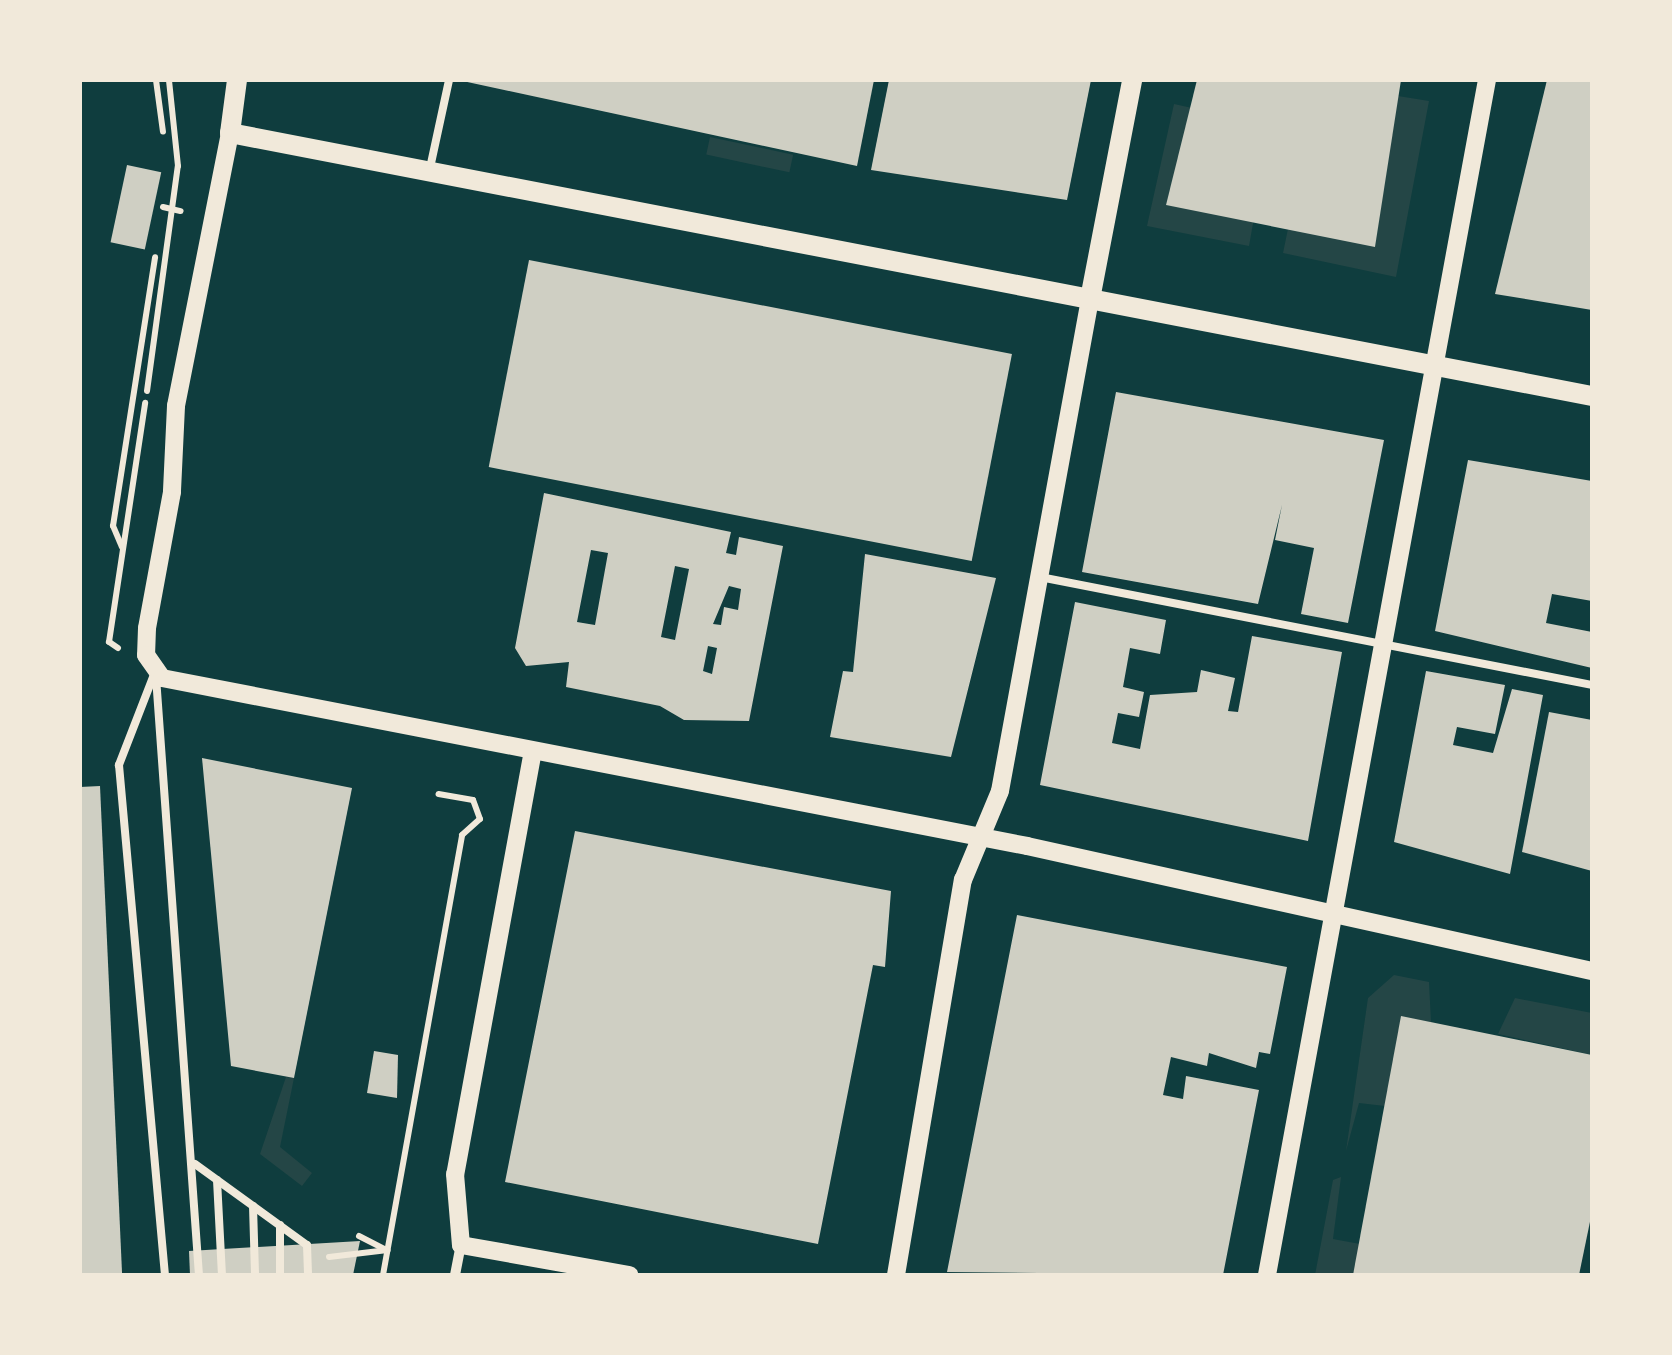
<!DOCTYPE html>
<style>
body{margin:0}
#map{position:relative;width:1672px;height:1355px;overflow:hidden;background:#0f3d3e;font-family:Roboto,sans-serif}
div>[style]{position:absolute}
.green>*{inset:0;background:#244646;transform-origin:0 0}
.building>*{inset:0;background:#cfcfc3;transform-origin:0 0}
.path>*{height:6px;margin:-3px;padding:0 3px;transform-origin:3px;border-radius:3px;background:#f1e9da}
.service>*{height:8px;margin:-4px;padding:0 4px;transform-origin:4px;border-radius:4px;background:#f1e9da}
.minor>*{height:10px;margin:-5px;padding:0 5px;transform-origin:5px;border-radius:5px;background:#f1e9da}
.tertiary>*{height:18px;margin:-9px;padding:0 9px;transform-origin:9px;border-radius:9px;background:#f1e9da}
.secondary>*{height:20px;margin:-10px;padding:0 10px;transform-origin:10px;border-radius:10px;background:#f1e9da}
span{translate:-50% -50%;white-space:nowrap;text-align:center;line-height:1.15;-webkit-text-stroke:10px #f1e9da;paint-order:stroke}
.frame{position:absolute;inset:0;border:82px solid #f1e9da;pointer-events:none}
</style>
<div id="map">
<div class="green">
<i style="clip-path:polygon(1398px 96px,1429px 101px,1396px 277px,1283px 253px,1289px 224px,1375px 246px)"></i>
<i style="clip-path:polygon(1174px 104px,1192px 108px,1166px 205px,1254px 218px,1249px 246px,1147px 226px)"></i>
<i style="left:710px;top:137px;width:85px;height:18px;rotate:12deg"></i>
<i style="clip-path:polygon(1394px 975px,1429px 982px,1431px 1022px,1401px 1017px,1385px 1106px,1359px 1103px,1346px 1151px,1368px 998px)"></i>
<i style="clip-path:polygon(1515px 998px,1592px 1013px,1592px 1055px,1498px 1034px)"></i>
<i style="clip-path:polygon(286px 1077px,294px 1078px,280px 1147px,312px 1173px,302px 1186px,260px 1154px)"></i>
<i style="clip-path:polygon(1341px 1177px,1333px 1239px,1360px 1244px,1353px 1275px,1315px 1275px,1333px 1180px)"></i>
</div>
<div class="building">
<i style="clip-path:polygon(458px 80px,874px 80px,857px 166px)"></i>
<i style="clip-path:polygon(889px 80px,1091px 80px,1067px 200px,871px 170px)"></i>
<i style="clip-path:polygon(1197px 80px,1401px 80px,1375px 247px,1166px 205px)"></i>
<i style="clip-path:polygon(1547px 80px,1592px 80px,1592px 310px,1495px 294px)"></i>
<i style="left:127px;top:165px;width:35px;height:79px;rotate:12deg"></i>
<i style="left:529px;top:260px;width:492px;height:211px;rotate:11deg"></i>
<i style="clip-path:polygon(1116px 392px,1384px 440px,1348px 623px,1301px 614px,1314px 548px,1275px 540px,1282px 505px,1258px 604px,1082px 572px)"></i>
<i style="clip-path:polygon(1468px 460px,1592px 481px,1592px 601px,1552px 594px,1546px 623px,1592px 632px,1592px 668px,1435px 631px)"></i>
<i style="clip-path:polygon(evenodd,544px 493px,731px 532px,726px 553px,736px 555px,739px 537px,783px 546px,749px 721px,684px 720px,660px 706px,566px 687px,569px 662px,526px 666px,515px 648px,544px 493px,591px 550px,608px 553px,595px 625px,577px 622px,591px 550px,544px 493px,675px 566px,689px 569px,675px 640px,661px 637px,675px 566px,544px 493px,729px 586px,741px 589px,738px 610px,724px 607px,721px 625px,713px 624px,729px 586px,544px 493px,708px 646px,717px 648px,712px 674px,703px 671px,708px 646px)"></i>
<i style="clip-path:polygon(865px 554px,996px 578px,951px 757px,830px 737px,843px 671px,853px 672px)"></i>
<i style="clip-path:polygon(1075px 602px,1166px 620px,1160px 654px,1130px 648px,1123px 687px,1144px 692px,1139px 717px,1118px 713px,1112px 743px,1140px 749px,1150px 695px,1197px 692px,1201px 670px,1235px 678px,1228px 711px,1238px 712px,1252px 636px,1342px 652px,1308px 841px,1040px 785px)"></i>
<i style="clip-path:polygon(1426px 671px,1505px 685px,1495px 734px,1457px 727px,1453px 745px,1493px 753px,1512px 689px,1543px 695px,1510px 874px,1394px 842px)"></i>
<i style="clip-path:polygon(1549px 712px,1592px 720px,1592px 871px,1522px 852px)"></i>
<i style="clip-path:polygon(202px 758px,352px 788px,294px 1078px,231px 1066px)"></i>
<i style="clip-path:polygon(100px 786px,122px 1272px,122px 1275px,80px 1275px,80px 787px)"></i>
<i style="clip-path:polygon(575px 831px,891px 891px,885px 967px,873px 965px,818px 1244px,505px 1182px)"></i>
<i style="clip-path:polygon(1017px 915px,1287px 967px,1270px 1054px,1259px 1052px,1256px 1068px,1209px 1053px,1207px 1066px,1171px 1057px,1163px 1095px,1183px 1099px,1186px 1076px,1259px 1090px,1223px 1275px,947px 1272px)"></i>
<i style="clip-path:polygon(1401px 1016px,1592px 1055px,1592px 1212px,1579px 1275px,1353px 1275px)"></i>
<i style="clip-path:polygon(374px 1051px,398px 1055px,397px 1098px,367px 1093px)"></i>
<i style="clip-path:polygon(360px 1241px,353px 1275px,190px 1275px,189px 1251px)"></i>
</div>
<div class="path">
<i style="left:156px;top:80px;width:52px;rotate:82.3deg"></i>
<i style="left:163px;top:207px;width:18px;rotate:13deg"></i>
<i style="left:147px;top:391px;width:227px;rotate:-82.2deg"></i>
<i style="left:178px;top:166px;width:86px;rotate:-96deg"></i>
<i style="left:122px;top:547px;width:23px;rotate:-113deg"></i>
<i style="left:113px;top:526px;width:272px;rotate:-81.1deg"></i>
<i style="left:118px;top:648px;width:11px;rotate:-146deg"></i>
<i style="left:109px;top:642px;width:242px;rotate:-81.4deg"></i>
<i style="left:359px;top:1236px;width:31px;rotate:27deg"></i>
<i style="left:329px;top:1257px;width:59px;rotate:-6.8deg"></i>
<i style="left:383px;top:1275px;width:447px;rotate:-79.8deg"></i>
<i style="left:462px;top:835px;width:24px;rotate:-42deg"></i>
<i style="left:480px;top:819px;width:20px;rotate:-110deg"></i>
<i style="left:473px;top:800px;width:35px;rotate:-170deg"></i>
</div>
<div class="service">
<i style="left:430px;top:168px;width:90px;rotate:-77.8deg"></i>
<i style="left:1040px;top:577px;width:562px;rotate:11.07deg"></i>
<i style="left:155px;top:672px;width:100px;rotate:111.2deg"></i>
<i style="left:119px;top:765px;width:512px;rotate:84.85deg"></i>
<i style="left:156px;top:677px;width:600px;rotate:85.89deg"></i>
<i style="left:195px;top:1164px;width:138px;rotate:35.9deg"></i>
<i style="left:307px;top:1245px;width:30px;rotate:88deg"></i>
<i style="left:217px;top:1180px;width:95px;rotate:87deg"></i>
<i style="left:253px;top:1206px;width:69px;rotate:88.3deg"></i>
<i style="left:280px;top:1225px;width:50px;rotate:90deg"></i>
</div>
<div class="minor">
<i style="left:455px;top:1275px;width:31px;rotate:-79deg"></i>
</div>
<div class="tertiary">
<i style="left:230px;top:133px;width:278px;rotate:101.2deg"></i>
<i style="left:176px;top:406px;width:86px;rotate:92.7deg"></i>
<i style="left:172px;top:492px;width:138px;rotate:100.4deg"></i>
<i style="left:147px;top:628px;width:27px;rotate:92deg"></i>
<i style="left:146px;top:655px;width:28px;rotate:55deg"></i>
<i style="left:162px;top:678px;width:881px;rotate:10.99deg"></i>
<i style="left:1027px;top:846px;width:579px;rotate:12.48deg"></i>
<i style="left:532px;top:756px;width:425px;rotate:100.4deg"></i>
<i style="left:455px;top:1174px;width:71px;rotate:85.2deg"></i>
<i style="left:461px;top:1245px;width:171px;rotate:10.1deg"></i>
<i style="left:896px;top:1275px;width:401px;rotate:-80.4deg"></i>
<i style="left:963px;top:880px;width:96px;rotate:-67.4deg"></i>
<i style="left:1000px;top:791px;width:500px;rotate:-79.63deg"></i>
<i style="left:1267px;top:1275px;width:1215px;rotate:-79.57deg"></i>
</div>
<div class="secondary">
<i style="left:237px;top:80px;width:53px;rotate:97.5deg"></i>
<i style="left:230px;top:133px;width:1387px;rotate:10.93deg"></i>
<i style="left:1090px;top:299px;width:223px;rotate:-79.1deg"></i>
</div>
<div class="frame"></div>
</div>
